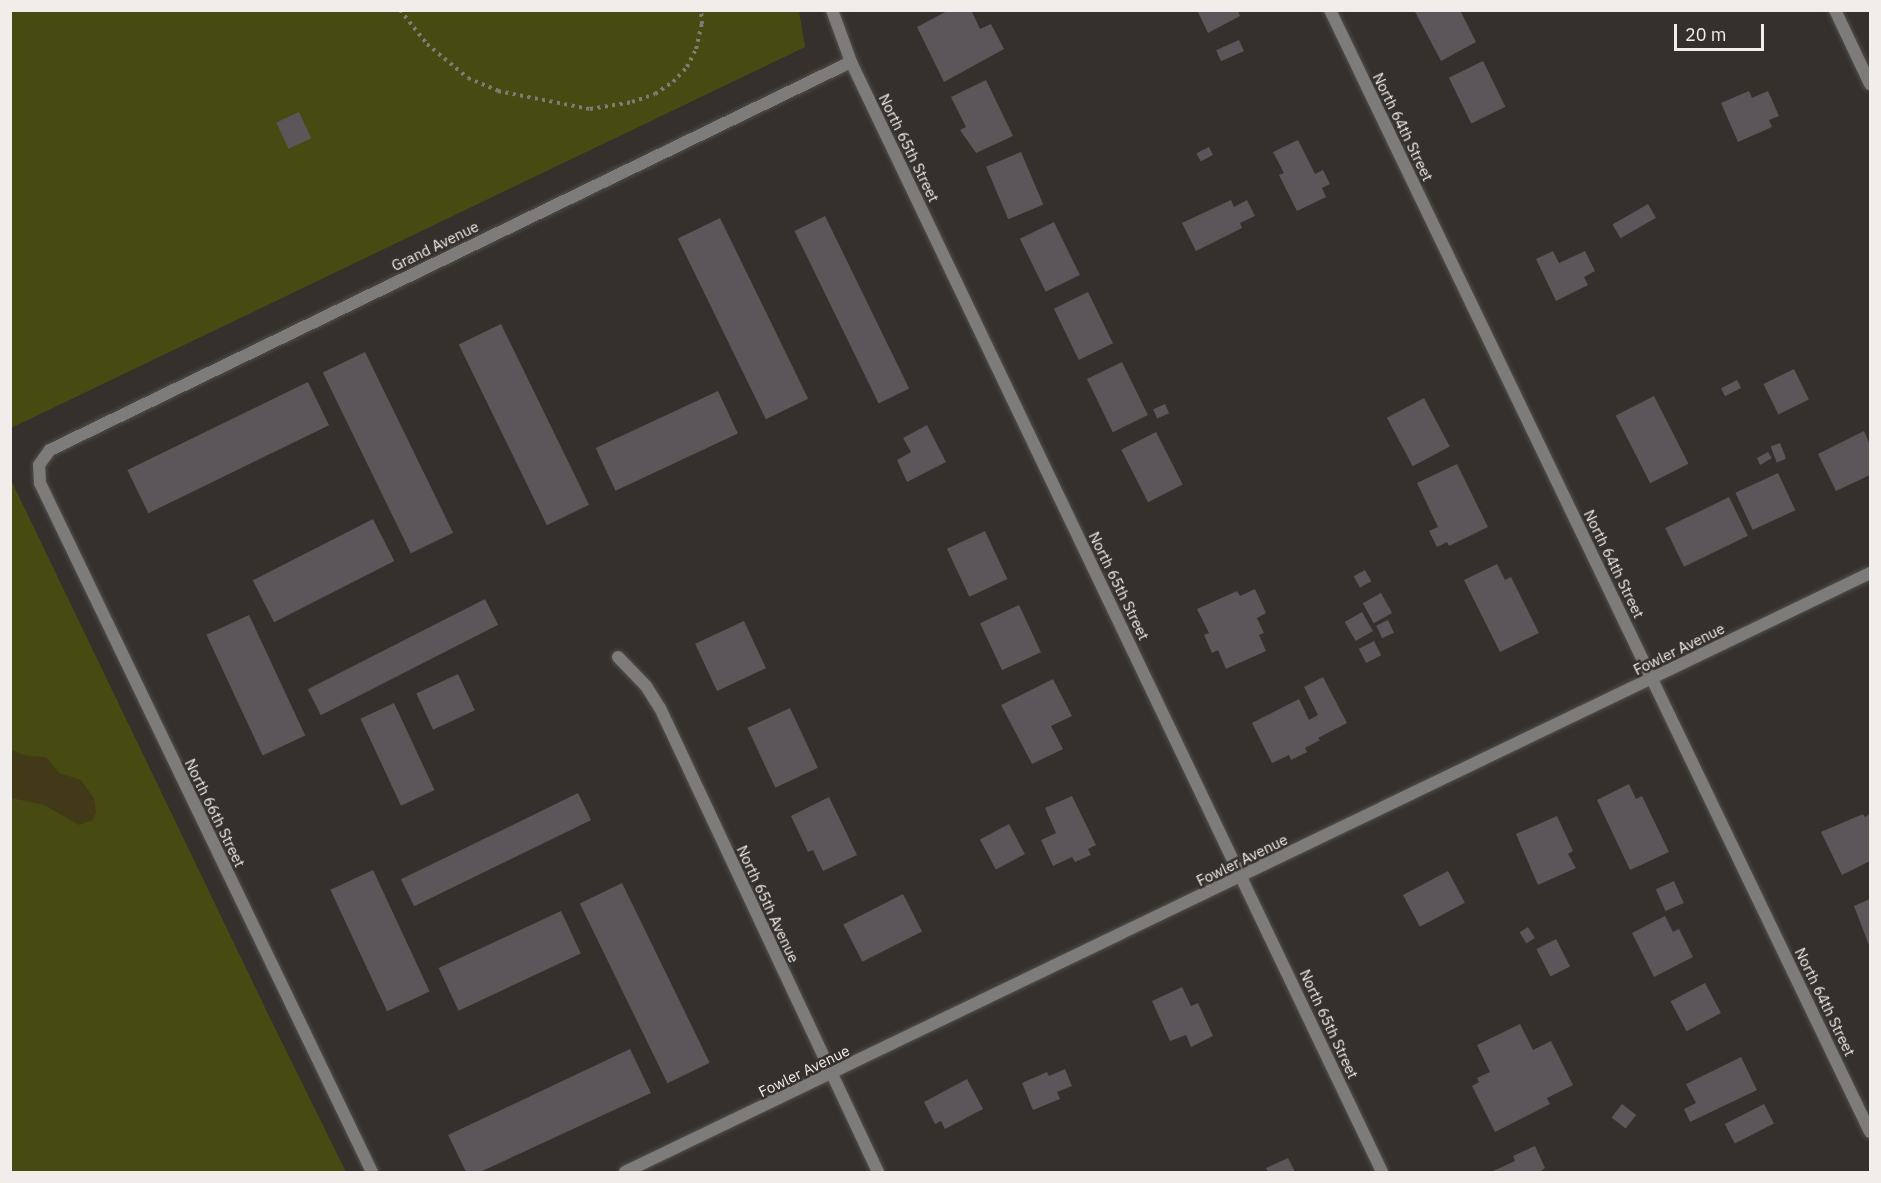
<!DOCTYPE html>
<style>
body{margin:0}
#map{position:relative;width:1881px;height:1183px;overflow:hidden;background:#35302c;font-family:"IBM Plex Sans",sans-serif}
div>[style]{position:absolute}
.green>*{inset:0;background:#484b11}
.sand>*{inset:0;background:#413918}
.building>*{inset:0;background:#5b565a;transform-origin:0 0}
.path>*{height:4px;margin-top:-2px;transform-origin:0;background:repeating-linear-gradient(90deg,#7f7b77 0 3px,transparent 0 7.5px)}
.roads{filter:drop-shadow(0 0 2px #534e4a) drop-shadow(0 0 2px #534e4a)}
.minor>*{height:12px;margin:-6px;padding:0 6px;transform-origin:6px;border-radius:6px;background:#7e7c7a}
span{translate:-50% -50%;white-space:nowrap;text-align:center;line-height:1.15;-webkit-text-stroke:5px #35302c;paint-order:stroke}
.street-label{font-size:15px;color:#f0edea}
.frame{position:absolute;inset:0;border:12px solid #f0edea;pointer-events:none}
.scale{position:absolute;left:1674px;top:24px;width:90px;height:27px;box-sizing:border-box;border:3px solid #f0edea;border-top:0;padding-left:8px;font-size:18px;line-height:21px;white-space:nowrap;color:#f0edea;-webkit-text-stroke:4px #35302c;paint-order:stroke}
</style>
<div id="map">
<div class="green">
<i style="clip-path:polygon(11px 11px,799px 11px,805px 47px,11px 428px)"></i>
<i style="clip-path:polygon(10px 478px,269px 1016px,346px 1172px,11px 1172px)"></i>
</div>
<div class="sand">
<i style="clip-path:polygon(11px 750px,28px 756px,46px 757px,59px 773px,81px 780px,94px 798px,96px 812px,93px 820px,79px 825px,44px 805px,11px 798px)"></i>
</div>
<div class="building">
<i style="clip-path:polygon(949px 10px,971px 10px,980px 29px,991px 24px,1004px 49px,944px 82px,917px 27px)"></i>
<i style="clip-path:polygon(1197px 10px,1238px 10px,1240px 16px,1208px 33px)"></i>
<i style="clip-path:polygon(1414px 10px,1460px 10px,1476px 42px,1441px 61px)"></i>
<i style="left:1239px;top:40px;width:12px;height:25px;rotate:66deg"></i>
<i style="left:1483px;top:61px;width:51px;height:38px;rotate:64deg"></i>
<i style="clip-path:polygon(986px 80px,1013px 136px,976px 153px,960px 130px,966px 127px,951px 97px)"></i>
<i style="clip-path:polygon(1749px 91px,1752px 98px,1768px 91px,1779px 116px,1769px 120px,1772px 127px,1738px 142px,1721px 103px)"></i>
<i style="left:299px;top:112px;width:29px;height:25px;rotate:65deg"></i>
<i style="clip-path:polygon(1298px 140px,1315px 174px,1323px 170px,1330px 184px,1322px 188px,1326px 197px,1297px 211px,1279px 175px,1284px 173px,1273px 152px)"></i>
<i style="left:1209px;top:147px;width:9px;height:14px;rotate:63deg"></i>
<i style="left:1021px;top:152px;width:57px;height:38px;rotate:67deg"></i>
<i style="clip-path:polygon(1231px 200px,1234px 207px,1247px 200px,1255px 216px,1240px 223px,1242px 228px,1196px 251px,1182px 223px)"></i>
<i style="left:1648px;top:204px;width:16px;height:41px;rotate:60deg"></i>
<i style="left:825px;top:216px;width:192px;height:34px;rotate:64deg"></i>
<i style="left:720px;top:218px;width:201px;height:47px;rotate:64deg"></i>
<i style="left:1054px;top:222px;width:59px;height:38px;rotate:64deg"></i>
<i style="clip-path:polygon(1553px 251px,1559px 263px,1585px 251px,1595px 271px,1584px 277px,1588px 285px,1556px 301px,1536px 259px)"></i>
<i style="left:1088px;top:292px;width:57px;height:38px;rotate:64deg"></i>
<i style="left:501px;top:324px;width:201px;height:47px;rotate:64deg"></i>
<i style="left:365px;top:352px;width:201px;height:47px;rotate:64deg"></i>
<i style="left:1122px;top:362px;width:59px;height:39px;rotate:64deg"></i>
<i style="left:1794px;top:369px;width:34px;height:34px;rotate:64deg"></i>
<i style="left:1737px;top:380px;width:9px;height:18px;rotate:63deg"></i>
<i style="left:308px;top:382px;width:48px;height:201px;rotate:64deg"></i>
<i style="left:718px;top:391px;width:47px;height:135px;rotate:65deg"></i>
<i style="left:1654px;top:396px;width:76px;height:43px;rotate:63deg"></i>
<i style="left:1424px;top:398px;width:55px;height:42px;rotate:62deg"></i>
<i style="left:1165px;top:404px;width:10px;height:13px;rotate:66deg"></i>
<i style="clip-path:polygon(927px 425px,946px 462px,907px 482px,897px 460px,911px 452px,903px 438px)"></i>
<i style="clip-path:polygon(1864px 431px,1870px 445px,1870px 475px,1836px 491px,1818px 454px)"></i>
<i style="left:1156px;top:432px;width:59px;height:39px;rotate:63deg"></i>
<i style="left:1780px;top:443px;width:17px;height:10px;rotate:69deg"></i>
<i style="clip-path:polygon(1768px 452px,1772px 458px,1760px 465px,1757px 458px)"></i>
<i style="clip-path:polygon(1457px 464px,1488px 527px,1449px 546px,1447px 542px,1437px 547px,1429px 531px,1438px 527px,1417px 483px)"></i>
<i style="left:1778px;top:473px;width:41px;height:47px;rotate:65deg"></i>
<i style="left:1729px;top:497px;width:43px;height:71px;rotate:64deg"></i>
<i style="left:373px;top:519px;width:47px;height:135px;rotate:63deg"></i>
<i style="left:985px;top:531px;width:53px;height:42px;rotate:65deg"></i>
<i style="clip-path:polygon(1497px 564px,1505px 580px,1511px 577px,1539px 633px,1500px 652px,1464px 580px)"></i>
<i style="left:1365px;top:570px;width:13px;height:13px;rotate:61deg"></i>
<i style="clip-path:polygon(1255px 589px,1266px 613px,1257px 618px,1264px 633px,1259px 635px,1266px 651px,1226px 669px,1218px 650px,1212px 653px,1204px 635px,1209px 633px,1197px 609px,1237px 591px,1240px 596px)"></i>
<i style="left:1381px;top:593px;width:23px;height:21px;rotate:61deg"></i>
<i style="left:485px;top:599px;width:29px;height:199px;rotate:63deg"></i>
<i style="left:1019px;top:605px;width:52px;height:43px;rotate:65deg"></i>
<i style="left:1362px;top:612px;width:22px;height:20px;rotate:60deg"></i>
<i style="left:249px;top:615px;width:133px;height:47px;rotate:65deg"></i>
<i style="left:1388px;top:620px;width:14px;height:13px;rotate:65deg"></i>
<i style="left:744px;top:621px;width:52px;height:54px;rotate:65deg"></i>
<i style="left:1374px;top:641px;width:16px;height:17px;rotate:63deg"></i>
<i style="left:458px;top:674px;width:40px;height:46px;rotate:65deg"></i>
<i style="clip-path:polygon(1323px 677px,1347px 723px,1318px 738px,1320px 740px,1305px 748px,1307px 752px,1291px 760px,1289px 755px,1272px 763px,1252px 723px,1299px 699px,1309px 720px,1318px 715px,1304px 687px)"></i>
<i style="clip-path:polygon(1053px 679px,1072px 716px,1051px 726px,1063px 749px,1032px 764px,1001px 705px)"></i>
<i style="left:394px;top:703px;width:96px;height:37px;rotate:65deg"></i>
<i style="left:790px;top:708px;width:66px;height:47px;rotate:65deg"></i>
<i style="clip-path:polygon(1629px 784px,1636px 799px,1642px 796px,1669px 852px,1630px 870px,1597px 800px)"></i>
<i style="left:578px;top:793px;width:30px;height:197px;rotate:64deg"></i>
<i style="clip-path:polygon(1072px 796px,1096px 845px,1088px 849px,1091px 855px,1075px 862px,1072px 857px,1053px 866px,1041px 840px,1056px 833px,1045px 808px)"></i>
<i style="clip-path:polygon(829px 797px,857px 855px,823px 871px,813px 850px,808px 852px,791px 816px)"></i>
<i style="clip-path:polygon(1863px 814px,1865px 817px,1870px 814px,1870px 861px,1842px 875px,1821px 832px)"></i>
<i style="clip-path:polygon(1557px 816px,1573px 851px,1568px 854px,1576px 868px,1538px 885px,1516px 834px)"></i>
<i style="left:1009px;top:824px;width:34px;height:33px;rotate:62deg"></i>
<i style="left:373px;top:870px;width:134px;height:47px;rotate:65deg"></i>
<i style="left:1448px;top:871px;width:36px;height:51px;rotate:62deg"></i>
<i style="left:1674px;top:881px;width:24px;height:20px;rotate:66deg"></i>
<i style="left:622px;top:883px;width:200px;height:47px;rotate:64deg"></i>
<i style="left:903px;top:894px;width:42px;height:67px;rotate:63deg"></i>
<i style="clip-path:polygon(1870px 899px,1870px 948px,1854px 906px)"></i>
<i style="left:561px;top:911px;width:47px;height:135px;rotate:65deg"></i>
<i style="clip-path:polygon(1665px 916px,1673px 932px,1679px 929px,1693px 957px,1654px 977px,1632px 933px)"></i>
<i style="left:1528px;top:927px;width:13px;height:10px;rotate:58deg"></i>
<i style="left:1556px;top:939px;width:31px;height:22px;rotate:63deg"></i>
<i style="left:1705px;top:983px;width:34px;height:39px;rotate:62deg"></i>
<i style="clip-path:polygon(1182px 987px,1191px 1006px,1198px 1003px,1213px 1036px,1191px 1047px,1186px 1035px,1170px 1041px,1152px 1001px)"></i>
<i style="clip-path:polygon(1520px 1024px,1533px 1050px,1551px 1041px,1573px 1085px,1547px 1098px,1550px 1104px,1495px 1132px,1472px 1086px,1479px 1082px,1477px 1078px,1490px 1072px,1477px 1045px)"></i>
<i style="clip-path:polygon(630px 1049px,651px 1093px,480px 1172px,466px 1172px,448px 1135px)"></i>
<i style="clip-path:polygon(1741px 1057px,1757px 1090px,1690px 1122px,1684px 1109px,1696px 1103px,1686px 1084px)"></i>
<i style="clip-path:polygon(1065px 1069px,1072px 1086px,1057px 1092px,1060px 1099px,1033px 1110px,1022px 1083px,1047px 1072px,1049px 1076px)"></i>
<i style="clip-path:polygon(967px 1079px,983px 1109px,945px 1129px,941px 1121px,935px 1124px,924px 1102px)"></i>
<i style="left:1622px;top:1104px;width:18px;height:17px;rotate:38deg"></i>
<i style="left:1764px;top:1104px;width:22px;height:44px;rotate:63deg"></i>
<i style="clip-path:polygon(1535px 1146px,1545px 1168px,1540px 1172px,1491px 1172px,1515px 1161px,1513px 1156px)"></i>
<i style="clip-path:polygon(1288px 1158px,1295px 1172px,1268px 1172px,1266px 1168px)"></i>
</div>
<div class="path">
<i style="left:400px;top:10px;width:43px;rotate:51.5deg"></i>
<i style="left:427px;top:44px;width:53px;rotate:39.7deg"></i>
<i style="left:468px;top:78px;width:33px;rotate:23deg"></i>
<i style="left:498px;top:91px;width:94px;rotate:11.1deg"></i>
<i style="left:590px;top:109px;width:43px;rotate:-9.5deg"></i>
<i style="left:632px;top:102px;width:24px;rotate:-19deg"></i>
<i style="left:655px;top:94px;width:22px;rotate:-34deg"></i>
<i style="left:673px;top:82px;width:21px;rotate:-47deg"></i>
<i style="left:687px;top:67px;width:20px;rotate:-63deg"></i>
<i style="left:696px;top:49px;width:26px;rotate:-77deg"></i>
<i style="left:702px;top:24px;width:14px;rotate:-94deg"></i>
</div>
<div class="roads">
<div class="minor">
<i style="left:832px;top:10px;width:55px;rotate:69.9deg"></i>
<i style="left:851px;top:62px;width:1230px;rotate:64.43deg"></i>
<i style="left:1330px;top:10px;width:1245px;rotate:64.3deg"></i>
<i style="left:1835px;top:10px;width:82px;rotate:64.7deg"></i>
<i style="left:618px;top:657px;width:40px;rotate:46deg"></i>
<i style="left:646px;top:686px;width:26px;rotate:58deg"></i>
<i style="left:660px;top:708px;width:513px;rotate:64.83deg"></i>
<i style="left:372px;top:1172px;width:765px;rotate:-115.73deg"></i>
<i style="left:40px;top:483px;width:18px;rotate:-93deg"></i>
<i style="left:39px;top:465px;width:19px;rotate:-54deg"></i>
<i style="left:50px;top:450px;width:890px;rotate:-25.85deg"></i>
<i style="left:625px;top:1172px;width:1382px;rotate:-25.69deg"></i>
</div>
</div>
<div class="street-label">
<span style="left:1403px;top:127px;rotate:64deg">North 64th Street</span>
<span style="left:909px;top:148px;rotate:64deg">North 65th Street</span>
<span style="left:435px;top:246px;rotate:-26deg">Grand Avenue</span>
<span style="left:1614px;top:564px;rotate:64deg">North 64th Street</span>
<span style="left:1119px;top:586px;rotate:64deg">North 65th Street</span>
<span style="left:1679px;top:649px;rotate:-26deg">Fowler Avenue</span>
<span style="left:215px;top:813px;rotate:64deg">North 66th Street</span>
<span style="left:1242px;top:860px;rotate:-26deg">Fowler Avenue</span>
<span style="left:768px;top:904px;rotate:65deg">North 65th Avenue</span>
<span style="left:1825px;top:1002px;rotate:64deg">North 64th Street</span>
<span style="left:1329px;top:1024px;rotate:65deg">North 65th Street</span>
<span style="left:804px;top:1071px;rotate:-26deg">Fowler Avenue</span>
</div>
<div class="frame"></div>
<div class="scale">20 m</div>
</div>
